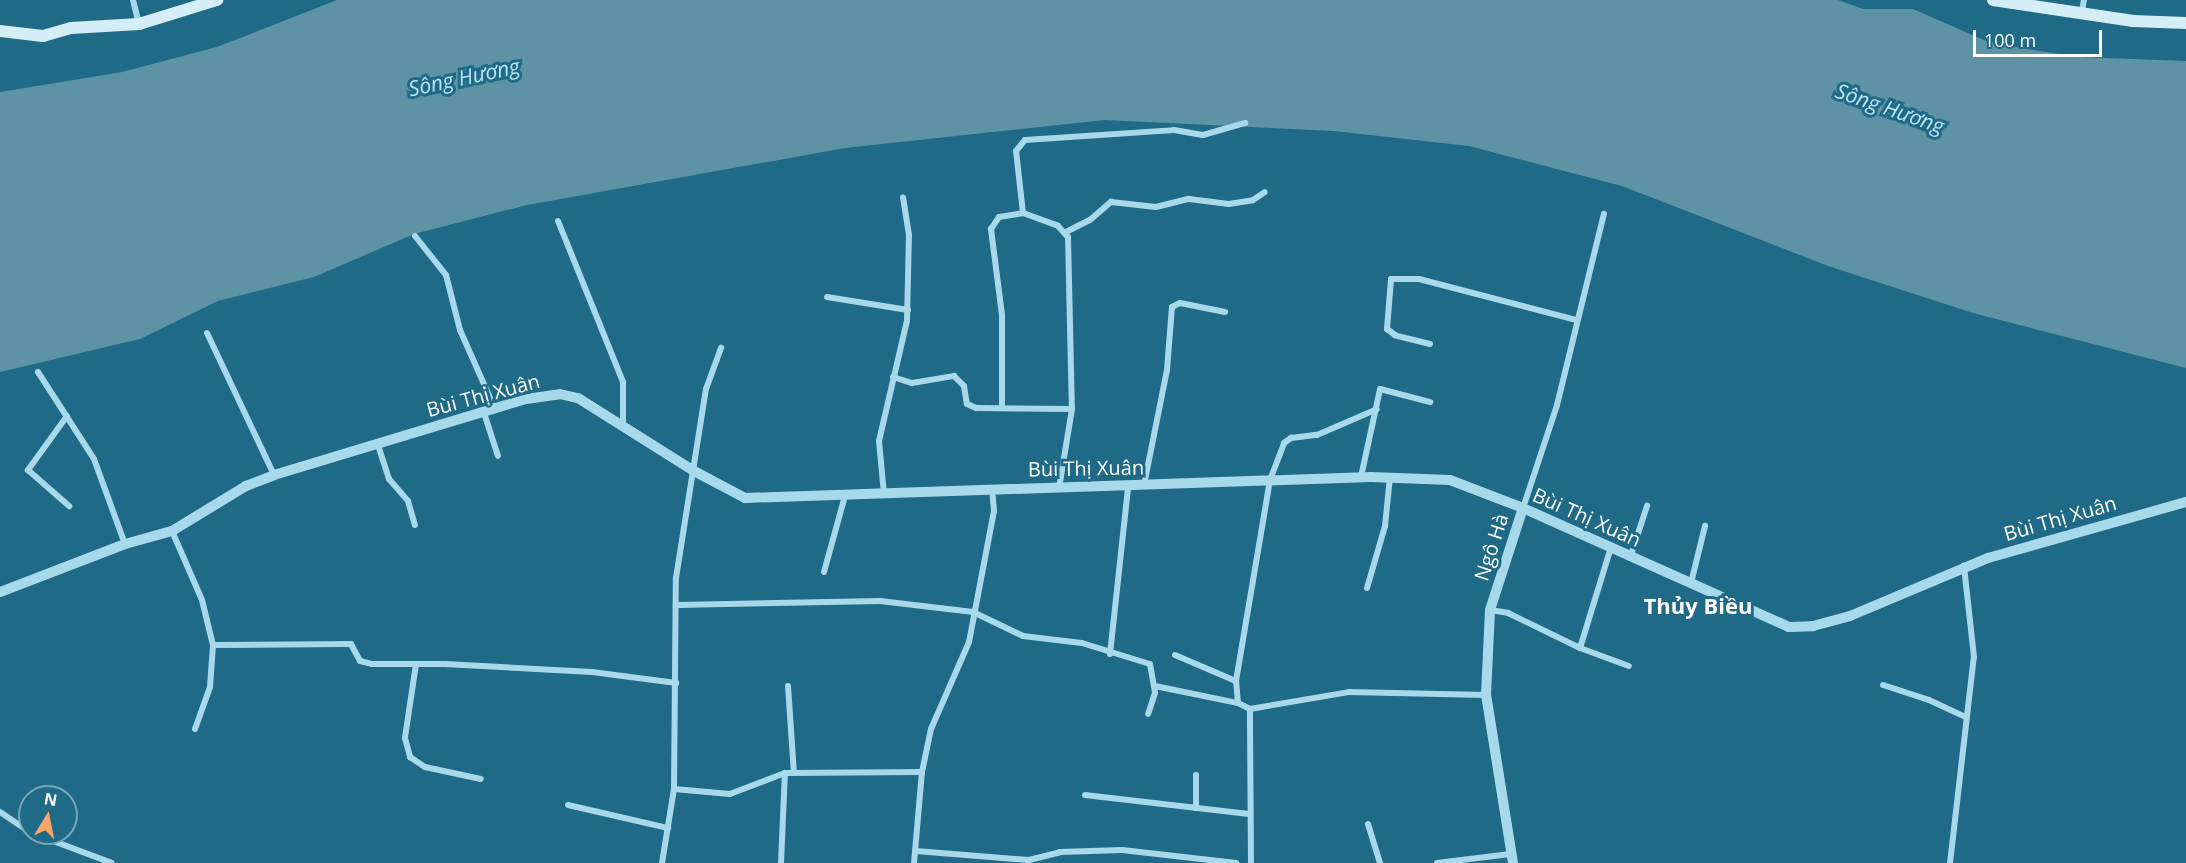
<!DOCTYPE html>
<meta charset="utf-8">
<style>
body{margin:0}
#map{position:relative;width:2186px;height:863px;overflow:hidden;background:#1f6a87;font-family:"Open Sans",sans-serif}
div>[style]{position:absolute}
.water>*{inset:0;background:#5e93a6}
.minor>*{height:6px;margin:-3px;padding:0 3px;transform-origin:3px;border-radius:3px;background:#a8d9eb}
.tertiary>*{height:10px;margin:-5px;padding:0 5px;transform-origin:5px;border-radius:5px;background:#a8d9eb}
.secondary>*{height:12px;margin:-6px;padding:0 6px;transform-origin:6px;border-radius:6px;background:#d4eef8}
span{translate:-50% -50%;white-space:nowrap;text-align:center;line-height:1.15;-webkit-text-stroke:6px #1f6a87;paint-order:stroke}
.street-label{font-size:20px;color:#fff}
.water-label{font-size:21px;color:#bce5f3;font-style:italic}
.quarter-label{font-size:22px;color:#fff;font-weight:700}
.north{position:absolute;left:18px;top:785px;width:60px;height:60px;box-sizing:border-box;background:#1f6a87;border:2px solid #79a6b7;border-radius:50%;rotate:10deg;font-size:16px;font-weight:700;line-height:24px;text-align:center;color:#fff}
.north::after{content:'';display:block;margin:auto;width:21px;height:27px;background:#f9a668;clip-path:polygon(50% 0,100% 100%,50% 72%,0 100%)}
.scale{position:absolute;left:1973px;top:30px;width:129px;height:27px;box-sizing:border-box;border:3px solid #fff;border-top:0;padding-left:8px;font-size:18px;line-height:21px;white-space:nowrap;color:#fff;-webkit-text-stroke:4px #1f6a87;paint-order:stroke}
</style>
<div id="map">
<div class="water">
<i style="clip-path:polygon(337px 0,1838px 0,1863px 9px,1913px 9px,1986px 41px,2015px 47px,2078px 57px,2186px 61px,2186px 368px,1973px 313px,1828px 266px,1622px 186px,1469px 146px,1334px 131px,1105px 120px,845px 148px,527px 205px,414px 234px,314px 277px,218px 301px,140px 339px,0 372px,0 92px,122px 72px,217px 47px)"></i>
</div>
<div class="minor">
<i style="left:133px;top:0;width:25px;rotate:76deg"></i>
<i style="left:2082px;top:11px;width:11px;rotate:-80deg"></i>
<i style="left:1023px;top:213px;width:62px;rotate:-96.4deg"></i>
<i style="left:1016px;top:151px;width:14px;rotate:-51deg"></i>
<i style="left:1025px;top:140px;width:149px;rotate:-3.8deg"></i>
<i style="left:1174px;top:130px;width:29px;rotate:10deg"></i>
<i style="left:1203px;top:135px;width:44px;rotate:-15.9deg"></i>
<i style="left:558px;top:221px;width:174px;rotate:68deg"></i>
<i style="left:623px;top:382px;width:44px;rotate:90deg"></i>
<i style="left:1066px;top:232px;width:27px;rotate:-27deg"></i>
<i style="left:1090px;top:220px;width:28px;rotate:-41deg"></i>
<i style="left:1111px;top:202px;width:45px;rotate:6.3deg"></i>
<i style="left:1156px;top:207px;width:34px;rotate:-14deg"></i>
<i style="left:1189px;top:199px;width:40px;rotate:7.1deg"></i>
<i style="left:1229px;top:204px;width:24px;rotate:-9deg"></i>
<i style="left:1253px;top:200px;width:14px;rotate:-34deg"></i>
<i style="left:415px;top:236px;width:50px;rotate:51.5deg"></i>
<i style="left:446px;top:275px;width:57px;rotate:75.7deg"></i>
<i style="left:460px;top:330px;width:86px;rotate:66.1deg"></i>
<i style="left:827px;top:297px;width:82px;rotate:9.1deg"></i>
<i style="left:207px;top:333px;width:157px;rotate:64.7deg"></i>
<i style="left:1430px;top:344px;width:36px;rotate:-166deg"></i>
<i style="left:1395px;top:335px;width:10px;rotate:-143deg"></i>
<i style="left:1387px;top:329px;width:50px;rotate:-85.4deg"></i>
<i style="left:1391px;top:279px;width:28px"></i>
<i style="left:1419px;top:279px;width:162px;rotate:14.6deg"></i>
<i style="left:38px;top:372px;width:103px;rotate:57.2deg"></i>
<i style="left:94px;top:459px;width:90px;rotate:70deg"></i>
<i style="left:893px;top:377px;width:20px;rotate:18deg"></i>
<i style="left:912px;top:383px;width:43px;rotate:-9.5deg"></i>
<i style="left:954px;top:376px;width:14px;rotate:45deg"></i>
<i style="left:964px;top:386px;width:18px;rotate:81deg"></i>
<i style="left:967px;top:404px;width:10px;rotate:24deg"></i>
<i style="left:976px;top:408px;width:96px;rotate:0.6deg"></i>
<i style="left:1002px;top:407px;width:92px;rotate:-90deg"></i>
<i style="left:1002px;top:315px;width:87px;rotate:-97.3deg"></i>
<i style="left:991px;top:229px;width:14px;rotate:-56deg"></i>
<i style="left:999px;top:217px;width:24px;rotate:-9deg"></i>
<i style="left:1023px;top:213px;width:37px;rotate:20deg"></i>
<i style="left:1058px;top:226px;width:15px;rotate:48deg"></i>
<i style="left:1068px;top:237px;width:172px;rotate:88.7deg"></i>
<i style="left:1072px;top:409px;width:80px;rotate:99.3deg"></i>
<i style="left:484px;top:413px;width:45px;rotate:72deg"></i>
<i style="left:67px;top:416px;width:67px;rotate:125.8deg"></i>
<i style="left:28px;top:470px;width:55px;rotate:41.3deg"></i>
<i style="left:377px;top:442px;width:39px;rotate:72deg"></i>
<i style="left:389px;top:479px;width:29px;rotate:49deg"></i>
<i style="left:408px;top:501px;width:25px;rotate:74deg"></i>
<i style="left:1361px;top:477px;width:90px;rotate:-77.8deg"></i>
<i style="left:1380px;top:389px;width:52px;rotate:14.6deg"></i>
<i style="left:1144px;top:485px;width:117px;rotate:-78.7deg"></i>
<i style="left:1167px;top:370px;width:63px;rotate:-85.5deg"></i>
<i style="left:1172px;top:307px;width:9px;rotate:-27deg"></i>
<i style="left:1180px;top:303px;width:46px;rotate:11.3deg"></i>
<i style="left:884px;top:494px;width:53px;rotate:-95.4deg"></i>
<i style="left:879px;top:441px;width:123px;rotate:-76.9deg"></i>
<i style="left:907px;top:321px;width:86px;rotate:-88.7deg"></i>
<i style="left:909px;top:235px;width:38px;rotate:-99deg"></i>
<i style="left:1523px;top:508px;width:108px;rotate:-71.7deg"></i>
<i style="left:1557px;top:405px;width:197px;rotate:-76.2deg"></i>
<i style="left:172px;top:531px;width:75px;rotate:66.5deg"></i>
<i style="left:202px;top:600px;width:46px;rotate:76.3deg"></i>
<i style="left:213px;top:645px;width:138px;rotate:-0.4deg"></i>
<i style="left:351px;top:644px;width:19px;rotate:62deg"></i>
<i style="left:360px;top:661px;width:12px;rotate:14deg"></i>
<i style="left:372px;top:664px;width:73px"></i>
<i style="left:445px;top:664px;width:147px;rotate:3.1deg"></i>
<i style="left:592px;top:672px;width:85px;rotate:7.5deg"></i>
<i style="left:1631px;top:555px;width:52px;rotate:-71.9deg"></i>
<i style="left:824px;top:572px;width:79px;rotate:-74.6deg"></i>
<i style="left:1691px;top:583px;width:59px;rotate:-76.2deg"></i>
<i style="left:1367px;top:588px;width:65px;rotate:-73.8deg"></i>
<i style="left:1385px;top:526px;width:49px;rotate:-84.2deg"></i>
<i style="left:677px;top:605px;width:203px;rotate:-1.1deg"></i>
<i style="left:880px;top:601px;width:94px;rotate:6.7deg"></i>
<i style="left:973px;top:612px;width:55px;rotate:25.6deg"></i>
<i style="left:1023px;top:636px;width:59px;rotate:6.8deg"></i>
<i style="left:1082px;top:643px;width:71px;rotate:17.2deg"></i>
<i style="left:1150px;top:664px;width:29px;rotate:80deg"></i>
<i style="left:1155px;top:693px;width:22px;rotate:108deg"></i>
<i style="left:1490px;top:610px;width:18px;rotate:9deg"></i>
<i style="left:1508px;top:613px;width:80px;rotate:25.9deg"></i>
<i style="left:1580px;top:648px;width:52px;rotate:20.2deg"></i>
<i style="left:1580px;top:648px;width:106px;rotate:-72.9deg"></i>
<i style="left:1110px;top:654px;width:168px;rotate:-83.8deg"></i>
<i style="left:1175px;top:655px;width:66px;rotate:23.1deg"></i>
<i style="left:416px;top:664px;width:75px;rotate:98.5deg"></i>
<i style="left:405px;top:738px;width:20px;rotate:75deg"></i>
<i style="left:410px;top:757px;width:18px;rotate:34deg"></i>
<i style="left:425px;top:767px;width:57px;rotate:12.1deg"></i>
<i style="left:1883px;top:685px;width:48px;rotate:18.1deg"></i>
<i style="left:1929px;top:700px;width:40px;rotate:25deg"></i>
<i style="left:788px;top:686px;width:87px;rotate:86.1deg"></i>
<i style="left:1155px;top:686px;width:85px;rotate:11.6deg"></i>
<i style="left:1250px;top:709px;width:100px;rotate:-9.7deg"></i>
<i style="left:1349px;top:692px;width:137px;rotate:1.3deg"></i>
<i style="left:195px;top:729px;width:45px;rotate:-70.3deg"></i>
<i style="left:210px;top:687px;width:42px;rotate:-85.9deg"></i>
<i style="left:1196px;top:775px;width:33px;rotate:90deg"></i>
<i style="left:674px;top:789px;width:56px;rotate:5.1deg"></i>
<i style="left:730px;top:794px;width:59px;rotate:-20.9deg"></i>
<i style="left:785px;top:773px;width:137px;rotate:-0.4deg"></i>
<i style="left:922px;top:772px;width:44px;rotate:-78.2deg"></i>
<i style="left:931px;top:729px;width:95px;rotate:-66.4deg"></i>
<i style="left:969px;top:642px;width:133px;rotate:-79.2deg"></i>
<i style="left:994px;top:511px;width:23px;rotate:-95deg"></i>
<i style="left:1085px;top:795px;width:165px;rotate:6.6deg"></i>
<i style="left:568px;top:805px;width:103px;rotate:13deg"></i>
<i style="left:0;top:812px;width:36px;rotate:34deg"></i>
<i style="left:1368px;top:824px;width:41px;rotate:72.9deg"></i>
<i style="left:32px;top:833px;width:85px;rotate:20.6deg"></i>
<i style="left:916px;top:851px;width:113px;rotate:4.6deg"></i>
<i style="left:1029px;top:860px;width:32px;rotate:-14deg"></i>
<i style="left:1060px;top:852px;width:62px;rotate:-1.8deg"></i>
<i style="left:1122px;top:850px;width:115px;rotate:6.5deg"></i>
<i style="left:662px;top:863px;width:75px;rotate:-80.8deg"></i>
<i style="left:674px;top:789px;width:211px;rotate:-89.5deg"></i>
<i style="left:676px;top:578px;width:191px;rotate:-81deg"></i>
<i style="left:706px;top:389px;width:44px;rotate:-69.9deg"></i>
<i style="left:781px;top:863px;width:90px;rotate:-87.5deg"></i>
<i style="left:914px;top:863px;width:91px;rotate:-85deg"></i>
<i style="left:1251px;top:863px;width:154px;rotate:-90.4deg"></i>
<i style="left:1250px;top:709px;width:13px;rotate:-153deg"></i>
<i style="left:1238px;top:703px;width:22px;rotate:-95deg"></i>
<i style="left:1236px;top:681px;width:204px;rotate:-80.4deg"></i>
<i style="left:1270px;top:480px;width:40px;rotate:-69deg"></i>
<i style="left:1284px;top:443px;width:9px;rotate:-36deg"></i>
<i style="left:1291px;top:438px;width:26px;rotate:-7deg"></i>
<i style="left:1317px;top:435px;width:65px;rotate:-23.4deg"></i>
<i style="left:1437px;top:863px;width:74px;rotate:-7deg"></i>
<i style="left:1950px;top:863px;width:207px;rotate:-83.4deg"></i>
<i style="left:1974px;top:657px;width:92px;rotate:-96.3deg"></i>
</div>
<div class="tertiary">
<i style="left:0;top:592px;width:134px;rotate:-21deg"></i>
<i style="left:125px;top:544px;width:49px;rotate:-15.5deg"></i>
<i style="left:172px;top:531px;width:87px;rotate:-31.3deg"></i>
<i style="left:246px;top:486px;width:30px;rotate:-21deg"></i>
<i style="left:274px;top:475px;width:263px;rotate:-16.8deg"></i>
<i style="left:526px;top:399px;width:34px;rotate:-8deg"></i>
<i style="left:560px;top:394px;width:18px;rotate:13deg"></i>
<i style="left:578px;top:398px;width:137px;rotate:32.2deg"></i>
<i style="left:694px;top:471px;width:58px;rotate:27.9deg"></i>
<i style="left:745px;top:498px;width:626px;rotate:-1.92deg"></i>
<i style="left:1371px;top:477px;width:79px;rotate:2.2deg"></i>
<i style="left:1450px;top:480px;width:78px;rotate:21deg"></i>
<i style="left:1523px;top:508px;width:291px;rotate:24.1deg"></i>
<i style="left:1789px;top:627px;width:24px;rotate:-2deg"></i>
<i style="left:1813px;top:626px;width:38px;rotate:-15deg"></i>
<i style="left:1850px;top:616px;width:150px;rotate:-22.8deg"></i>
<i style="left:1988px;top:558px;width:206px;rotate:-15.8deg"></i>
<i style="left:1513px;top:863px;width:170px;rotate:-99.1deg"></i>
<i style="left:1486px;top:695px;width:85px;rotate:-87.3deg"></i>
<i style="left:1490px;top:610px;width:107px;rotate:-72.1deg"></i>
</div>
<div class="secondary">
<i style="left:1993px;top:0;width:142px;rotate:8.5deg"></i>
<i style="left:2133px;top:21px;width:53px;rotate:2.2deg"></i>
<i style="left:0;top:31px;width:43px;rotate:6.6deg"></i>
<i style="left:43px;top:36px;width:29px;rotate:-16deg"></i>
<i style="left:71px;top:28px;width:68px;rotate:-3.4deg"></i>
<i style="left:139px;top:24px;width:82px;rotate:-17.1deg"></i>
</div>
<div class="street-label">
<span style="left:483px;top:395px;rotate:-15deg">Bùi Thị Xuân</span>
<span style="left:1086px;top:468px;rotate:-1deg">Bùi Thị Xuân</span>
<span style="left:1587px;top:517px;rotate:24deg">Bùi Thị Xuân</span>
<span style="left:2060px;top:518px;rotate:-16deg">Bùi Thị Xuân</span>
<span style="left:1491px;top:547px;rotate:-72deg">Ngô Hà</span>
</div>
<div class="water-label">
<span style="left:464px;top:77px;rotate:-12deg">Sông Hương</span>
<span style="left:1890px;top:108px;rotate:19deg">Sông Hương</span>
</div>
<div class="quarter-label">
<span style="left:1698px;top:606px">Thủy Biều</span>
</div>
<div class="north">N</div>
<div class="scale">100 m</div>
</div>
